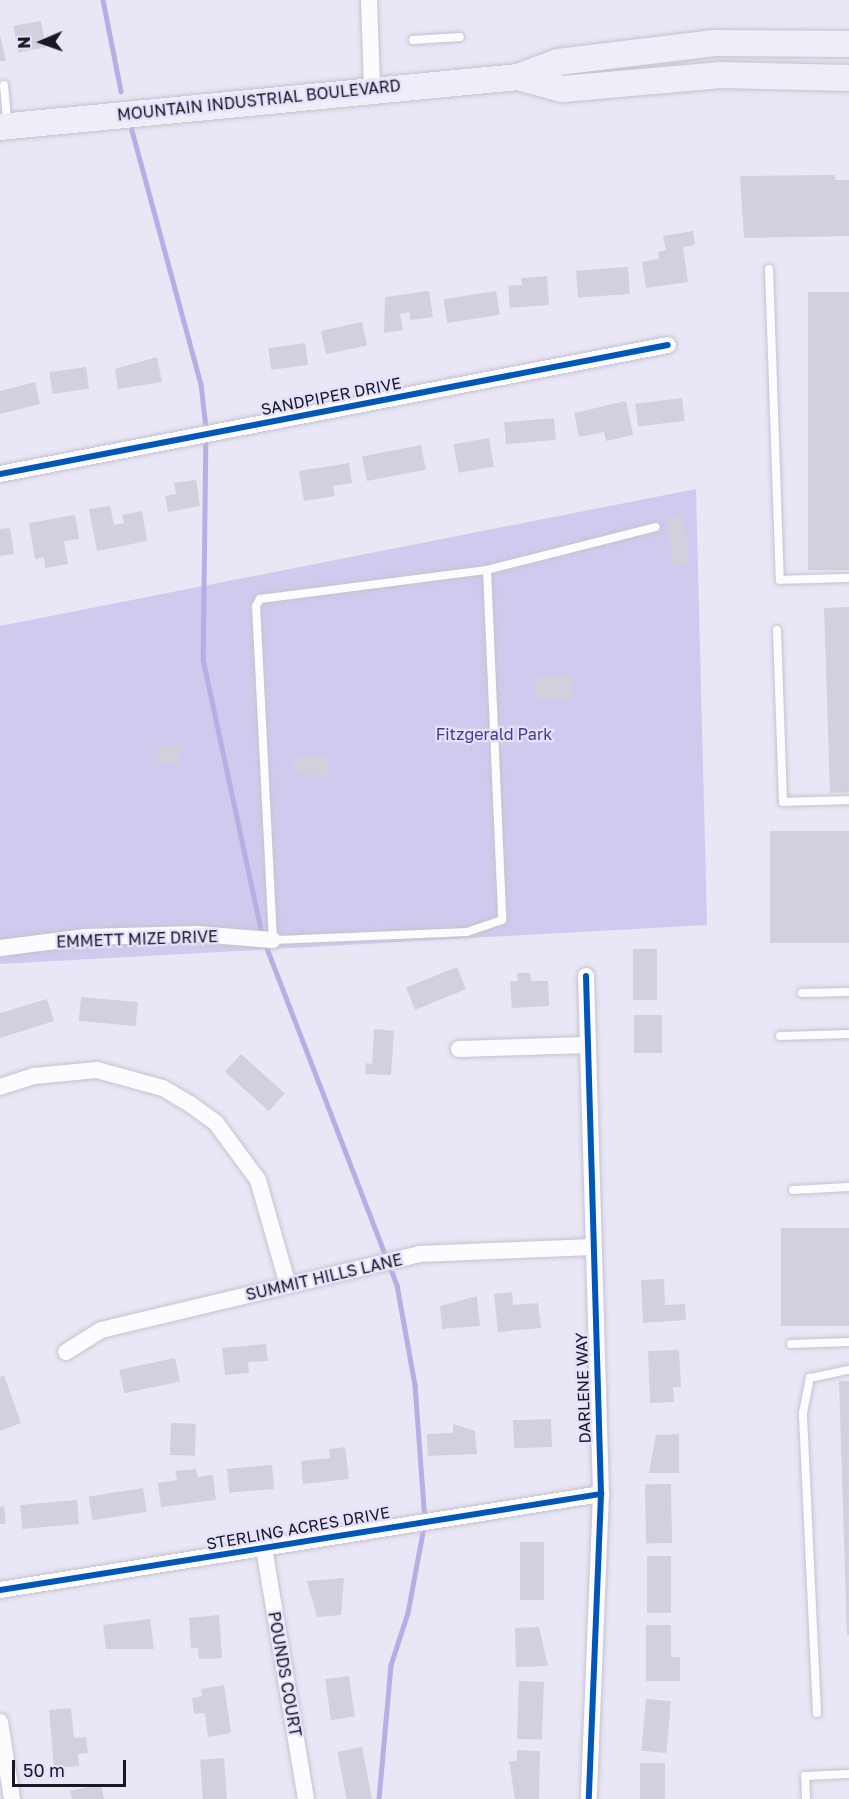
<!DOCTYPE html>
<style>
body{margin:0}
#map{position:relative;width:849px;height:1799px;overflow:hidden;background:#e9e7f6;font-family:"Golos Text",sans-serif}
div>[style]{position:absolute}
.green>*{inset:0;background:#d0cbee}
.stream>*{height:4.5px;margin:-2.25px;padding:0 2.25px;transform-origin:2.25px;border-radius:2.25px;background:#b7aee4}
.building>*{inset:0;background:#d1d0dc;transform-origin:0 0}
.roads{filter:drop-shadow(0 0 2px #c5c3cf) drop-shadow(0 0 2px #c5c3cf)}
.service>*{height:8px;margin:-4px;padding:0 4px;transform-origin:4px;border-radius:4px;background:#fcfbfe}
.minor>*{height:16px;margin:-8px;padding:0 8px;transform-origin:8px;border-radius:8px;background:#fcfbfe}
.primary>*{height:26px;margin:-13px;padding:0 13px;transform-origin:13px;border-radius:13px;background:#efedf7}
.cycleway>*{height:6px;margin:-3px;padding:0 3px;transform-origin:3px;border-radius:3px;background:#0057b8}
span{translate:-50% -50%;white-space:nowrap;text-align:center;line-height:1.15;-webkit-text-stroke:4.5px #e4e1fc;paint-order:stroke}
.street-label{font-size:16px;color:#191721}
.park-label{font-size:16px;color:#4c358a}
.north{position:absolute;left:12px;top:12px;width:60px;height:60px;-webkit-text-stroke:4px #e4e1fc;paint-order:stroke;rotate:268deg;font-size:16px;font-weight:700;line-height:24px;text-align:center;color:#191721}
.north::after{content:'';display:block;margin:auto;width:21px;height:27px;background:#191721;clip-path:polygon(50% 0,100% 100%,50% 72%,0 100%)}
.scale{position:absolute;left:12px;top:1760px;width:114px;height:27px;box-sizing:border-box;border:3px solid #191721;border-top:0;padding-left:8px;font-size:18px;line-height:21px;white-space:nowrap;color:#191721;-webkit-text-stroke:4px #e4e1fc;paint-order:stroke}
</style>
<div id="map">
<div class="green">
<i style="clip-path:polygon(696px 489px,707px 925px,0 964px,0 626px)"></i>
</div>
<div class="stream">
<i style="left:103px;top:0;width:93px;rotate:78.8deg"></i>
<i style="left:130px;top:123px;width:270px;rotate:74.8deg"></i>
<i style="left:201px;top:384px;width:43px;rotate:83.4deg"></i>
<i style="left:206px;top:427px;width:232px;rotate:90.7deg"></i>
<i style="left:203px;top:659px;width:282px;rotate:77.9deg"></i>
<i style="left:265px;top:943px;width:367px;rotate:68.9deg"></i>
<i style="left:397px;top:1285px;width:102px;rotate:79.8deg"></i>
<i style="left:415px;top:1385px;width:137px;rotate:85.8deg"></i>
<i style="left:425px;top:1522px;width:93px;rotate:100.6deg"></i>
<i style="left:408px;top:1613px;width:55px;rotate:108.1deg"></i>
<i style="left:391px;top:1665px;width:135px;rotate:95.1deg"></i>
</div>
<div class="building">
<i style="left:41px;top:21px;width:27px;height:28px;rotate:80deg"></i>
<i style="clip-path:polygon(0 35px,6px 61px,0 61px)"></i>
<i style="clip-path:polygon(835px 175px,835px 180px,849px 180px,849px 236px,744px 238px,740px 176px)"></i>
<i style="clip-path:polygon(693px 231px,695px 245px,683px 247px,688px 282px,646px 288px,642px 262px,659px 259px,658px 252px,666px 250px,663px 236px)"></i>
<i style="left:628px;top:267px;width:27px;height:52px;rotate:86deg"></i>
<i style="clip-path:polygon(547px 276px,549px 305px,510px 308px,508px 286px,522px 285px,521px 278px)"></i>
<i style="clip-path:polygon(429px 291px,433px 317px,410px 320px,409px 312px,400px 314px,403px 330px,384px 333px,385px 297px)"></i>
<i style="left:496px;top:291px;width:24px;height:53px;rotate:81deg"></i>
<i style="left:808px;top:292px;width:41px;height:278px"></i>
<i style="left:362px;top:322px;width:24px;height:42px;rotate:78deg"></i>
<i style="left:305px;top:343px;width:22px;height:37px;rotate:82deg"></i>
<i style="clip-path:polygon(157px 357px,162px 382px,118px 389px,115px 369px)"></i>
<i style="left:86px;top:367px;width:22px;height:37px;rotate:82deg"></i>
<i style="clip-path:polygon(35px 382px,40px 404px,0 414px,0 391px)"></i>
<i style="left:682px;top:398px;width:23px;height:47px;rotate:83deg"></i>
<i style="clip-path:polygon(626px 401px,633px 435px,606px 441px,604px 432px,579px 437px,574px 413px)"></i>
<i style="left:554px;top:418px;width:22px;height:50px;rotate:85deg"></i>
<i style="left:489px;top:438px;width:29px;height:36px;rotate:80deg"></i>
<i style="left:421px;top:445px;width:25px;height:60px;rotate:79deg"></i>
<i style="clip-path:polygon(349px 463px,352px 483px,333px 486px,335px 496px,304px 501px,299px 471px)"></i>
<i style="clip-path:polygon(196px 480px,200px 506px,168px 512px,165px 496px,176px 494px,174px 483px)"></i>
<i style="clip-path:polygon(110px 506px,114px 525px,124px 523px,122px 515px,142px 511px,147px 541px,97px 551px,89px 509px)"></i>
<i style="clip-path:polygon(75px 515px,79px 539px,64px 541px,68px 564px,45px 568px,44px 557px,35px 559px,29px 523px)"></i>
<i style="left:683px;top:516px;width:48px;height:17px;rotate:82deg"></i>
<i style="clip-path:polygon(10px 528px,14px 554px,0 556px,0 529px)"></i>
<i style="clip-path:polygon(849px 607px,849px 792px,830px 793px,824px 608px)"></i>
<i style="left:571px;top:676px;width:23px;height:36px;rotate:88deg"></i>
<i style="left:179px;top:746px;width:18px;height:21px;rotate:90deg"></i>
<i style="clip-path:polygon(327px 755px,329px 777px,294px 772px,293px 758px)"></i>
<i style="left:849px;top:831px;width:112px;height:79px;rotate:90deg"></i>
<i style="left:657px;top:949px;width:51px;height:24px;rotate:90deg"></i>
<i style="left:457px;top:967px;width:24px;height:55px;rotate:68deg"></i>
<i style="clip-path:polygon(517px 973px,530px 973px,531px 981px,548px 981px,549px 1006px,512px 1008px,510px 981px,518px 981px)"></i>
<i style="left:81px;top:997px;width:57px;height:24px;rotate:5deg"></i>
<i style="clip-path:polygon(47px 999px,54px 1021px,0 1038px,0 1013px)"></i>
<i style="left:634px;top:1015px;width:28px;height:38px"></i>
<i style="clip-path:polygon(374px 1029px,394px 1031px,391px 1075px,365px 1074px,366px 1063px,372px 1064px)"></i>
<i style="left:241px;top:1054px;width:59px;height:24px;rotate:42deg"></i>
<i style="left:849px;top:1228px;width:98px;height:68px;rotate:90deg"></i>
<i style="clip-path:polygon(664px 1279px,665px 1305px,685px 1304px,686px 1320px,643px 1323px,641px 1280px)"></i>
<i style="clip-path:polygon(512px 1292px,513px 1305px,538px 1303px,541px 1328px,498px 1332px,494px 1294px)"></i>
<i style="clip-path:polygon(477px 1296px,480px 1326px,442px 1329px,440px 1306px)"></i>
<i style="clip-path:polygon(266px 1344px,268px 1361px,248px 1362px,249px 1373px,225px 1375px,222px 1348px)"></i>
<i style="clip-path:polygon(679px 1350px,681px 1387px,673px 1387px,674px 1402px,650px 1403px,648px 1351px)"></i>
<i style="left:175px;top:1358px;width:24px;height:57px;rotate:78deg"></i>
<i style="clip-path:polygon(4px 1375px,21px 1423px,0 1431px,0 1377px)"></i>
<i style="clip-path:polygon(839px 1381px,849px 1381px,849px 1635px,847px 1635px)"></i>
<i style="left:551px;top:1419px;width:28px;height:38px;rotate:88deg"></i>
<i style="left:171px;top:1423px;width:25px;height:32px;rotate:2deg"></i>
<i style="clip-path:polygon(453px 1424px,475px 1431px,477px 1454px,428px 1456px,427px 1434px,453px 1433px)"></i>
<i style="clip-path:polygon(679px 1434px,679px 1473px,649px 1473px,656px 1435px)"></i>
<i style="clip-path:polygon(345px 1447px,349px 1479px,303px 1484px,301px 1461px,330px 1458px,329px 1449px)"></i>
<i style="left:272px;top:1465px;width:24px;height:45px;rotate:85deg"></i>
<i style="clip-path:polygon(196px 1469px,198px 1477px,213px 1475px,216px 1500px,161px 1507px,158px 1483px,177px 1480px,175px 1471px)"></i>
<i style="left:671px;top:1484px;width:59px;height:26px;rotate:89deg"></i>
<i style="left:143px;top:1488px;width:24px;height:55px;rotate:81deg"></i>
<i style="left:77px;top:1500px;width:24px;height:57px;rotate:85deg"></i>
<i style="clip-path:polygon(4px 1506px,6px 1524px,0 1524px,0 1507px)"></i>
<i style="left:520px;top:1542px;width:24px;height:58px"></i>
<i style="left:647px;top:1556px;width:24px;height:57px"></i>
<i style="clip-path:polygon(344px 1578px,341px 1615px,317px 1617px,307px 1581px)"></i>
<i style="clip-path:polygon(219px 1615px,222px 1658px,199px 1659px,198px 1648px,191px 1648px,189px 1618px)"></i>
<i style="clip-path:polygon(150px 1619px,154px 1649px,106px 1649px,103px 1625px)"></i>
<i style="clip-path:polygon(646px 1625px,671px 1625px,671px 1657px,680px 1657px,680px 1681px,646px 1681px)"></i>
<i style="clip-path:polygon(539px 1627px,548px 1666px,516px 1667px,515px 1628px)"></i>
<i style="left:349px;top:1676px;width:41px;height:24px;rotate:82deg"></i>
<i style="left:519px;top:1681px;width:25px;height:58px;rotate:2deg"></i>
<i style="clip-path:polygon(224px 1685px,231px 1733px,208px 1737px,205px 1713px,194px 1714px,192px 1698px,202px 1696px,201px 1689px)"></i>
<i style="left:646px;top:1699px;width:25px;height:52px;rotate:5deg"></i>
<i style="clip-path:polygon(71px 1708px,74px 1738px,86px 1737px,88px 1753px,78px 1754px,79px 1766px,54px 1768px,49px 1710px)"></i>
<i style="left:362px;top:1747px;width:53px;height:25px;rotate:79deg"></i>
<i style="clip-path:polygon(517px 1750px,540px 1751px,539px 1799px,515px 1799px,509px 1761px,517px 1761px)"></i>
<i style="left:224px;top:1758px;width:41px;height:24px;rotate:86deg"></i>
<i style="left:640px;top:1763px;width:25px;height:36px"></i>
<i style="clip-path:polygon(101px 1784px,104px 1799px,72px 1799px,70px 1791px)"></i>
</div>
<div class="roads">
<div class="service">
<i style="left:413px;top:40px;width:47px;rotate:-3.7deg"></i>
<i style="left:4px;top:85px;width:38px;rotate:85deg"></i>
<i style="left:769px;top:269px;width:311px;rotate:88deg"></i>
<i style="left:780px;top:580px;width:69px;rotate:-1.7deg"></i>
<i style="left:487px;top:570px;width:350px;rotate:87.5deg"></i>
<i style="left:502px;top:920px;width:37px;rotate:161deg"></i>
<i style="left:467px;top:932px;width:194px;rotate:177.6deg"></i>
<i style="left:273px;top:940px;width:334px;rotate:-92.9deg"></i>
<i style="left:256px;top:606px;width:8px;rotate:-60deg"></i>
<i style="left:260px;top:599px;width:229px;rotate:-7.3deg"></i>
<i style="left:487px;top:570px;width:174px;rotate:-14.3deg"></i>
<i style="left:777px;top:630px;width:172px;rotate:88deg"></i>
<i style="left:783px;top:802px;width:66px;rotate:-1.7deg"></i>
<i style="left:802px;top:993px;width:47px;rotate:-1.2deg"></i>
<i style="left:780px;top:1036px;width:69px;rotate:-1.7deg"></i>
<i style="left:793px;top:1190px;width:56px;rotate:-3.1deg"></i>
<i style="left:791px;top:1344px;width:58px;rotate:-2deg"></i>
<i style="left:817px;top:1713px;width:300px;rotate:-92.7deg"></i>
<i style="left:803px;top:1413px;width:36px;rotate:-79deg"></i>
<i style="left:810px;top:1378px;width:40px;rotate:-12deg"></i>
<i style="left:806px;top:1799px;width:23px;rotate:-92deg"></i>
<i style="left:805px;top:1776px;width:44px;rotate:-2.6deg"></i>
</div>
<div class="minor">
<i style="left:369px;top:0;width:88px;rotate:88deg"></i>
<i style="left:0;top:474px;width:680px;rotate:-10.93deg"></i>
<i style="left:0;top:948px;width:87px;rotate:-7.3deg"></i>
<i style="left:86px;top:937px;width:112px;rotate:-1.5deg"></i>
<i style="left:198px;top:934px;width:75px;rotate:4.6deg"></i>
<i style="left:586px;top:976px;width:518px;rotate:88.34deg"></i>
<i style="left:601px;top:1494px;width:305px;rotate:92.3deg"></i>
<i style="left:459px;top:1049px;width:128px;rotate:-1.8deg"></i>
<i style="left:0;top:1087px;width:36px;rotate:-18deg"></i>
<i style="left:34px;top:1076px;width:63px;rotate:-5.4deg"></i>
<i style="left:97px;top:1070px;width:68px;rotate:15.3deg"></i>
<i style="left:163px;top:1088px;width:31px;rotate:31deg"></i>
<i style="left:190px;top:1104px;width:32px;rotate:36deg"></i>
<i style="left:216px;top:1123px;width:71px;rotate:53.6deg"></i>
<i style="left:258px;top:1180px;width:109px;rotate:74.1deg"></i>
<i style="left:66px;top:1352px;width:41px;rotate:-32.2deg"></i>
<i style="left:101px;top:1330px;width:328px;rotate:-13.4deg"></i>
<i style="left:420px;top:1254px;width:171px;rotate:-2.3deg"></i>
<i style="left:264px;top:1548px;width:254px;rotate:80.5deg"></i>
<i style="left:0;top:1590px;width:609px;rotate:-9.08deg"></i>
<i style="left:0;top:1722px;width:78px;rotate:81.1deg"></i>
</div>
<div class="primary">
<i style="left:518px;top:77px;width:46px;rotate:15.3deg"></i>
<i style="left:562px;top:89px;width:160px;rotate:-5deg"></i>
<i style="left:721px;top:75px;width:128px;rotate:1.3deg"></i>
<i style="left:0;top:127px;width:520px;rotate:-5.51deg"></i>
<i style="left:518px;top:77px;width:43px;rotate:-20.6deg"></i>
<i style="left:558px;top:62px;width:158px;rotate:-6.9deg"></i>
<i style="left:715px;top:43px;width:134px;rotate:0.4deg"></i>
</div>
</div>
<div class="cycleway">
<i style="left:0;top:474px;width:680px;rotate:-10.93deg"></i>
<i style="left:586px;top:976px;width:518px;rotate:88.34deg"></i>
<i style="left:601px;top:1494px;width:305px;rotate:92.3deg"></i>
<i style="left:0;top:1590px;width:609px;rotate:-9.08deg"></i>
</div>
<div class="street-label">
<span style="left:259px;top:100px;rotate:-6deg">MOUNTAIN INDUSTRIAL BOULEVARD</span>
<span style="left:331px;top:396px;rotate:-11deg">SANDPIPER DRIVE</span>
<span style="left:137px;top:939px;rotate:-2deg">EMMETT MIZE DRIVE</span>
<span style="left:324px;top:1277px;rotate:-13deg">SUMMIT HILLS LANE</span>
<span style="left:583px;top:1388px;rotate:-92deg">DARLENE WAY</span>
<span style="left:298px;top:1528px;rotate:-10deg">STERLING ACRES DRIVE</span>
<span style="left:285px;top:1674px;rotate:80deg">POUNDS COURT</span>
</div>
<div class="park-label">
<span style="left:494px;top:734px">Fitzgerald Park</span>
</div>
<div class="north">N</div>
<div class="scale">50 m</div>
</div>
